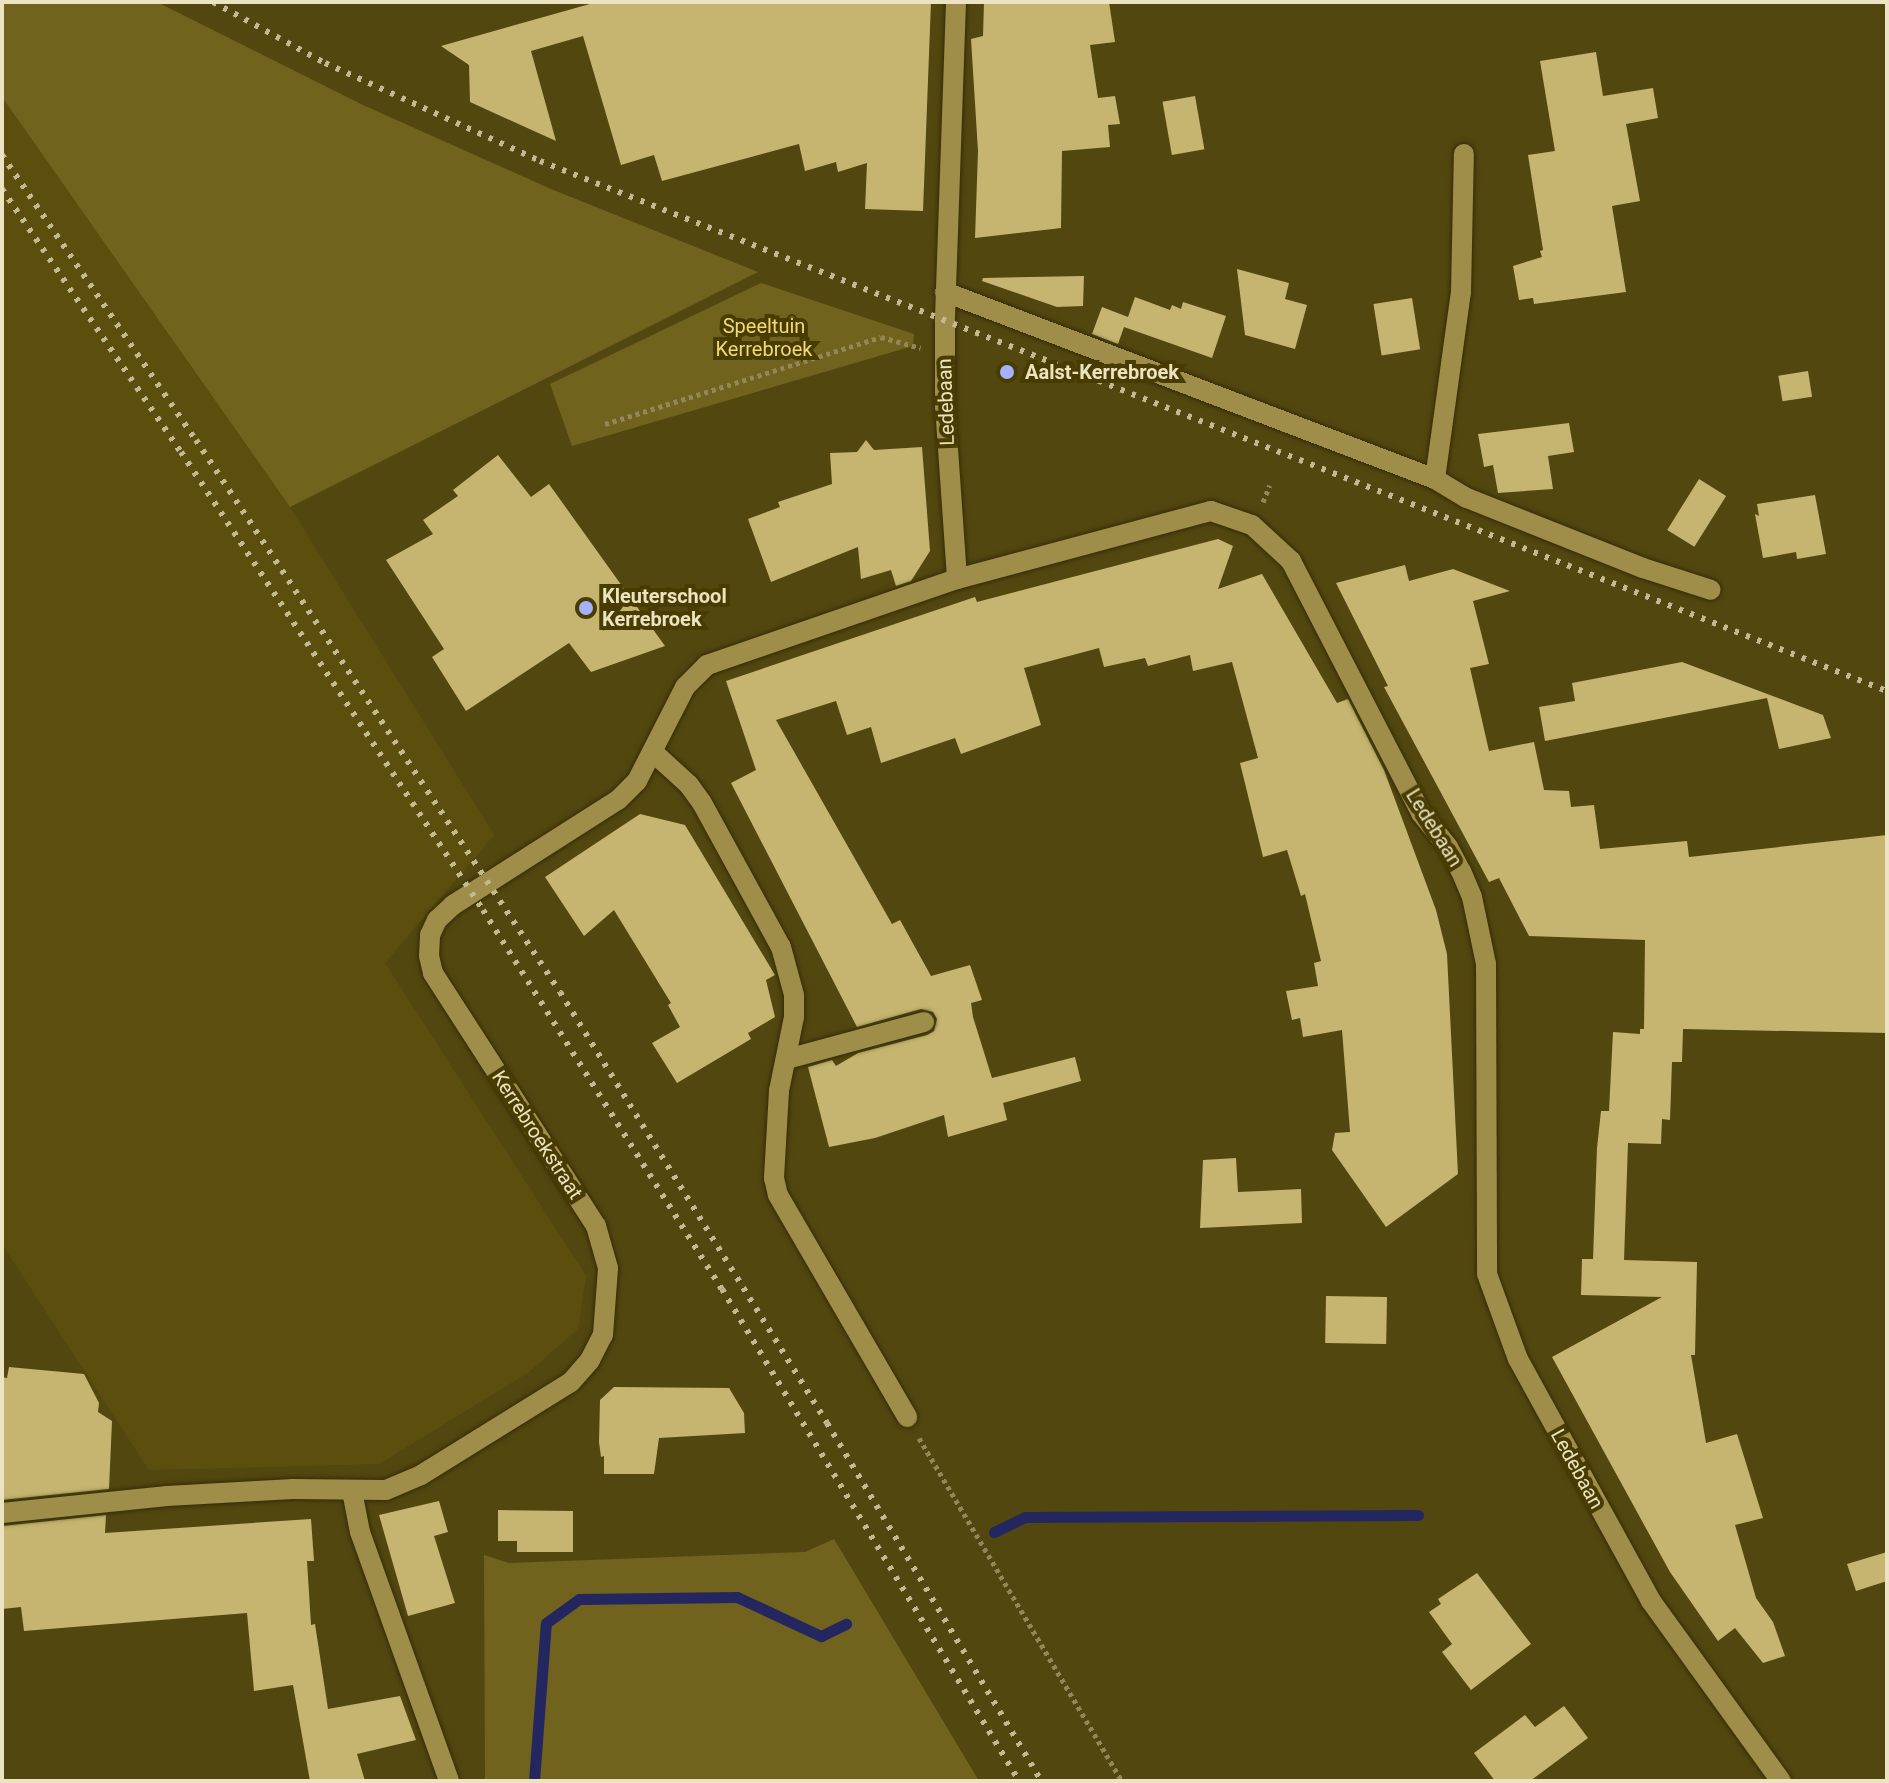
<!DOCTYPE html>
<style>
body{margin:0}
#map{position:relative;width:1889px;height:1783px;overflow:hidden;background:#534710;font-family:Roboto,sans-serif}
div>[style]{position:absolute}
.built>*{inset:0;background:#5c4f0e}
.green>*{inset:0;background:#71621d}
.stream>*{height:11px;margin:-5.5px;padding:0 5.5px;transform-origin:5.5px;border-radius:5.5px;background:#24275f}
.building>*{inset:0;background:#c6b570;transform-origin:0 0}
.path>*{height:5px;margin-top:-2.5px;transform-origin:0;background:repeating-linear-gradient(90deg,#928759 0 4px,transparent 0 8px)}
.roads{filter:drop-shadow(0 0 2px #362d07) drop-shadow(0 0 2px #362d07)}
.street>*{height:20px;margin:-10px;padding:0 10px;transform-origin:10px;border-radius:10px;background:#9e8e49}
.rail>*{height:6px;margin-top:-3px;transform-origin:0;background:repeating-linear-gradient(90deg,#c3ba93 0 4px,transparent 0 12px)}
.dots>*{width:22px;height:22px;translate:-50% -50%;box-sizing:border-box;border:4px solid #483c01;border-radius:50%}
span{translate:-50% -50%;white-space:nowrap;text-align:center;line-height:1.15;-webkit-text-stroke:8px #483c01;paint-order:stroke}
.park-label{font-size:20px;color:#f2da72}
.poi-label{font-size:20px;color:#ebe3c1;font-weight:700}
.left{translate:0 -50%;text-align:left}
.street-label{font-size:20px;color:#ebe3c1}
.frame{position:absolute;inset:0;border:4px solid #ebe3c1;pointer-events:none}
</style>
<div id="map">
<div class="built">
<i style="clip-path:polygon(2px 97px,290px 507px,494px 835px,385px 963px,586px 1276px,578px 1329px,529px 1372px,379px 1464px,149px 1470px,2px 1244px)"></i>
</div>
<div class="green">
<i style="clip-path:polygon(2px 2px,157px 2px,363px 105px,551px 189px,758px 272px,290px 507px,2px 97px)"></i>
<i style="clip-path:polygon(761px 283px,914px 334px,913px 346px,572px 446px,550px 384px)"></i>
<i style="clip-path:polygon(834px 1539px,979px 1781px,485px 1781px,484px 1555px,509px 1563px,805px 1552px)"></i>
</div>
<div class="stream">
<i style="left:994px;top:1532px;width:34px;rotate:-26deg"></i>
<i style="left:1025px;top:1517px;width:393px;rotate:-0.3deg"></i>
<i style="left:534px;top:1781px;width:158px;rotate:-85.7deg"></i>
<i style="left:546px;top:1623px;width:41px;rotate:-36deg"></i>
<i style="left:579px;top:1599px;width:158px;rotate:-0.7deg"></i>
<i style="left:737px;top:1597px;width:93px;rotate:24.9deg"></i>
<i style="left:821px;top:1636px;width:28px;rotate:-26deg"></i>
</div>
<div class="building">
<i style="clip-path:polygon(597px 2px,931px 2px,923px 211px,865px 209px,867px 163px,838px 172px,836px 162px,805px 171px,799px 144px,662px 181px,654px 155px,621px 165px,583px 36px,531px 51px,556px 141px,470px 102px,469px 65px,441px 46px)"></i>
<i style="clip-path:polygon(984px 2px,1109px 2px,1115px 42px,1090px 45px,1098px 98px,1115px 96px,1120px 124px,1108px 125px,1110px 147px,1062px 151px,1061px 228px,975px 238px,978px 151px,971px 39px,983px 36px)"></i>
<i style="clip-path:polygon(1596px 52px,1603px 96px,1653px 88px,1658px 118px,1626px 124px,1640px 201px,1612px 206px,1626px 292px,1534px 304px,1533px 298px,1519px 300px,1513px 266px,1542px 257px,1540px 251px,1543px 250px,1528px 155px,1555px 151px,1540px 61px)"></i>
<i style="left:1195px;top:96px;width:54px;height:33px;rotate:80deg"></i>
<i style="clip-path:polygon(1237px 269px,1289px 283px,1285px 299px,1307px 305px,1295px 349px,1245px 335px)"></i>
<i style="clip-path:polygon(1084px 276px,1083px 306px,1057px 307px,982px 281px,983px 278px)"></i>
<i style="clip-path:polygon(1135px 297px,1170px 310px,1172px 305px,1181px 309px,1183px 302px,1226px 316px,1212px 358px,1124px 327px,1118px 344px,1092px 334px,1102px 307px,1128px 317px)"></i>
<i style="left:1412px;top:298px;width:52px;height:39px;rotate:81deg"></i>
<i style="left:1808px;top:371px;width:26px;height:30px;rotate:81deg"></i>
<i style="clip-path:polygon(1569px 423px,1574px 452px,1548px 456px,1553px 489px,1498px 493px,1493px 465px,1484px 467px,1478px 434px)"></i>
<i style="clip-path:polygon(866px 440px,874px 450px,922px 447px,930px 551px,911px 581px,896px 586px,891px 570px,861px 579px,858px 547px,771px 582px,748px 519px,780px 507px,778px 502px,832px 484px,830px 453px,857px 452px)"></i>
<i style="clip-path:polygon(498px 455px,531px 497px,549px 484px,665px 646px,591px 672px,569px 643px,466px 711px,432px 657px,444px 649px,386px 560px,433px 534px,423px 520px,458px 496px,453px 490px)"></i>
<i style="left:1699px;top:479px;width:32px;height:60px;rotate:32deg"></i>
<i style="clip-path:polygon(1815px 495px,1826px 554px,1797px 559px,1796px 552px,1763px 558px,1755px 514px,1759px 516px,1757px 504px)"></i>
<i style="clip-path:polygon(1218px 539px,1233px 546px,1218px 589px,1262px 574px,1337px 703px,1348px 699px,1384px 770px,1436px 910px,1447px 954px,1458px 1174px,1386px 1227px,1332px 1150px,1335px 1133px,1350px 1132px,1342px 1030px,1303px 1037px,1300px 1018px,1292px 1020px,1286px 991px,1318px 986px,1314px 963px,1321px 961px,1305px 894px,1301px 896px,1287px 850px,1263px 857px,1240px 763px,1258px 758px,1232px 662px,1193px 671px,1190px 655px,1148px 666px,1145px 658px,1104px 667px,1099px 648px,1024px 668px,1041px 725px,961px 754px,955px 738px,881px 763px,871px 727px,847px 735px,836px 701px,776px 720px,892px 924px,900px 920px,931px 976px,970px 965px,982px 1000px,971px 1003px,973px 1017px,992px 1078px,1075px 1057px,1081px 1081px,1003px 1103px,1007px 1120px,948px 1137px,944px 1115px,875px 1138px,829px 1147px,808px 1067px,832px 1060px,836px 1066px,858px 1053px,927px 1035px,934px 1031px,937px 1019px,933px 1012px,921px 1009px,857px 1027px,731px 783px,756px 770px,726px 681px,975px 597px,977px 602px)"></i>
<i style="clip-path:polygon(1405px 565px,1409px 581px,1453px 569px,1510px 591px,1473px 601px,1489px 664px,1470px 668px,1489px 751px,1534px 742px,1544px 790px,1569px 791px,1571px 807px,1594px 805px,1600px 849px,1687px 841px,1689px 857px,1887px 835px,1887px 1033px,1683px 1029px,1682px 1062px,1672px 1062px,1670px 1120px,1662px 1119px,1661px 1144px,1628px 1143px,1624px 1260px,1697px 1262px,1695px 1355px,1691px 1355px,1706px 1443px,1737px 1434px,1763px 1518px,1735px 1525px,1756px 1598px,1773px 1622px,1785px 1656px,1763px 1663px,1735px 1628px,1718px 1641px,1670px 1572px,1552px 1357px,1662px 1297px,1581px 1295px,1582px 1259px,1593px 1259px,1597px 1148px,1601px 1111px,1609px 1111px,1613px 1032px,1640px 1034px,1640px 1029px,1644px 1029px,1645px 940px,1529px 936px,1499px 878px,1489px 882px,1384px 687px,1388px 686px,1336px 583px)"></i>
<i style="clip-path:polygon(1682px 662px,1823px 715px,1831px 738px,1779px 749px,1767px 698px,1545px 741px,1539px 707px,1575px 701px,1572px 683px)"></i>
<i style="clip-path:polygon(640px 814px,685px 825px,775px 975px,766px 980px,775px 1017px,748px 1033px,751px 1039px,677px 1083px,652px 1043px,680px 1027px,668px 1005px,671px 1003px,614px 910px,584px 936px,545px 877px)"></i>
<i style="clip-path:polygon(1236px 1158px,1238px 1192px,1301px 1189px,1302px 1223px,1200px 1228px,1203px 1160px)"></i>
<i style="left:1326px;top:1296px;width:61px;height:47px;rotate:1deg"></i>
<i style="clip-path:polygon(9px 1367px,84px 1374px,99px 1403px,98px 1412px,112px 1421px,109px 1489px,2px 1500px,2px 1377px,7px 1378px)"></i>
<i style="clip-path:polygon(614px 1387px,729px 1388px,744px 1413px,745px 1433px,659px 1438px,654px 1474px,604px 1474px,604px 1456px,601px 1457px,599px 1442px,600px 1400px)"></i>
<i style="clip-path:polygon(439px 1501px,448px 1532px,434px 1536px,455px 1603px,408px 1616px,379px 1515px)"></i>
<i style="clip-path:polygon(498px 1510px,573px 1511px,573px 1552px,517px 1552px,517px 1541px,498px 1541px)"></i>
<i style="clip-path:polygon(106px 1515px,105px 1533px,311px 1519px,314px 1561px,307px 1561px,311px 1625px,315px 1624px,328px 1709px,400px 1696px,416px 1740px,357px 1754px,365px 1781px,310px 1781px,293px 1685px,254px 1691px,247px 1613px,24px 1631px,21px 1607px,2px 1609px,2px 1526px)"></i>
<i style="clip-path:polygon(1887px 1552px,1887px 1581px,1856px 1591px,1847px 1564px)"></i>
<i style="clip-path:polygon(1477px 1573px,1531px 1644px,1471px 1690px,1442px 1652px,1452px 1644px,1429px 1612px,1441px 1604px,1438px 1599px)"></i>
<i style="clip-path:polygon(1564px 1706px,1588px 1738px,1530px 1781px,1495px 1781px,1474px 1753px,1525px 1715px,1535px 1727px)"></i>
</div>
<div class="path">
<i style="left:605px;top:424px;width:289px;rotate:-17.5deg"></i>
<i style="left:881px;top:337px;width:41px;rotate:15.4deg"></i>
<i style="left:1263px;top:502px;width:18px;rotate:-68deg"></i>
<i style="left:919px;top:1438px;width:399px;rotate:59.4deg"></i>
</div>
<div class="roads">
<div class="street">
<i style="left:956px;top:2px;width:320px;rotate:92deg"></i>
<i style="left:945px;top:322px;width:84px;rotate:90deg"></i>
<i style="left:945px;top:406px;width:173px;rotate:86deg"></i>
<i style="left:945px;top:292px;width:524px;rotate:20.89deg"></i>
<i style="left:1435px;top:479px;width:37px;rotate:31deg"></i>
<i style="left:1467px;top:498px;width:189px;rotate:21.7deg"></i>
<i style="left:1643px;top:568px;width:71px;rotate:17.9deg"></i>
<i style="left:1435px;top:479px;width:189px;rotate:-82.1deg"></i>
<i style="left:1461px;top:292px;width:138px;rotate:-88.8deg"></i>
<i style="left:654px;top:753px;width:47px;rotate:42.4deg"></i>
<i style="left:689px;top:785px;width:22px;rotate:54deg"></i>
<i style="left:702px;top:803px;width:164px;rotate:61.3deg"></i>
<i style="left:781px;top:947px;width:50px;rotate:74.8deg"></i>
<i style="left:794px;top:995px;width:22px;rotate:90deg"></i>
<i style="left:794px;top:1017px;width:76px;rotate:101.5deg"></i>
<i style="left:779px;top:1091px;width:87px;rotate:93.3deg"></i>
<i style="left:774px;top:1178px;width:17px;rotate:77deg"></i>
<i style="left:778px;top:1195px;width:257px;rotate:59.8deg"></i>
<i style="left:787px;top:1059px;width:142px;rotate:-15.1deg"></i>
<i style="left:352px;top:1491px;width:42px;rotate:79deg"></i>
<i style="left:360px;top:1532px;width:264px;rotate:70.3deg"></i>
<i style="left:2px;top:1513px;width:166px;rotate:-5.9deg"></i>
<i style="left:167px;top:1496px;width:126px;rotate:-3.2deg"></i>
<i style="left:293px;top:1489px;width:93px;rotate:0.6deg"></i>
<i style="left:386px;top:1490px;width:38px;rotate:-23deg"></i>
<i style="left:421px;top:1475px;width:176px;rotate:-31.8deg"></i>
<i style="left:571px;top:1382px;width:29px;rotate:-49deg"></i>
<i style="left:590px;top:1360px;width:28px;rotate:-63deg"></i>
<i style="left:603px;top:1335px;width:67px;rotate:-85.7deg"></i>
<i style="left:608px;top:1268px;width:44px;rotate:-105.9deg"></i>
<i style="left:596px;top:1226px;width:301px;rotate:-122.8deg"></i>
<i style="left:433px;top:973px;width:17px;rotate:-103deg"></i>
<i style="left:429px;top:956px;width:21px;rotate:-87deg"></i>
<i style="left:430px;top:935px;width:17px;rotate:-65deg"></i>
<i style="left:437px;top:920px;width:22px;rotate:-43deg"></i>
<i style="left:453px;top:905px;width:196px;rotate:-32.5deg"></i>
<i style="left:618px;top:800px;width:27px;rotate:-45deg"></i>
<i style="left:637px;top:781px;width:106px;rotate:-62.9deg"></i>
<i style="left:685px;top:687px;width:31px;rotate:-45deg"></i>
<i style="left:707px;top:665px;width:264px;rotate:-19deg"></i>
<i style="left:957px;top:579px;width:263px;rotate:-15deg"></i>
<i style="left:1211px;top:511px;width:43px;rotate:18.9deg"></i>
<i style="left:1252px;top:525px;width:53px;rotate:42.7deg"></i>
<i style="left:1291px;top:561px;width:284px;rotate:62.7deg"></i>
<i style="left:1421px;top:813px;width:43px;rotate:51.5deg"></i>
<i style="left:1448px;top:847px;width:27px;rotate:62deg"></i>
<i style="left:1461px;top:871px;width:28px;rotate:67deg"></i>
<i style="left:1472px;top:897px;width:68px;rotate:78.2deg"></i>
<i style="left:1486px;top:964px;width:310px;rotate:89.8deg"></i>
<i style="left:1487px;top:1274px;width:90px;rotate:70deg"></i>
<i style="left:1518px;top:1359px;width:276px;rotate:61.2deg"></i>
<i style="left:1651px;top:1601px;width:222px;rotate:54.2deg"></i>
</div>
</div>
<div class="rail">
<i style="left:213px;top:2px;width:128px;rotate:28.6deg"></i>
<i style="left:325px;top:63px;width:236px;rotate:24.5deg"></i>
<i style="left:540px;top:161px;width:1448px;rotate:21.48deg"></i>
<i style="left:2px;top:155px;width:345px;rotate:55.8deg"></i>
<i style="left:196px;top:440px;width:661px;rotate:56.6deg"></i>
<i style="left:560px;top:992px;width:507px;rotate:58.22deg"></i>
<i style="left:827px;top:1423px;width:417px;rotate:59.1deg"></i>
<i style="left:2px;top:189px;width:318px;rotate:55.8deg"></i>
<i style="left:181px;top:452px;width:549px;rotate:56.6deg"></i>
<i style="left:483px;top:910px;width:448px;rotate:57.8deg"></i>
<i style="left:722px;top:1289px;width:575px;rotate:58.88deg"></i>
</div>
<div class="dots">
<i style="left:1007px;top:372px;background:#a5b1fc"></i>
<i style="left:586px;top:608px;background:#a5b1fc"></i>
</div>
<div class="park-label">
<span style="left:764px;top:338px">Speeltuin<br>Kerrebroek</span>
</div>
<div class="poi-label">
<span class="left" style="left:1025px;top:372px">Aalst-Kerrebroek</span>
<span class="left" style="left:602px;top:608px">Kleuterschool<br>Kerrebroek</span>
</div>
<div class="street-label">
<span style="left:946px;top:402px;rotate:-92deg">Ledebaan</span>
<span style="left:1434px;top:828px;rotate:58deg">Ledebaan</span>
<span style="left:537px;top:1135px;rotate:57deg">Kerrebroekstraat</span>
<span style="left:1577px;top:1469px;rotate:61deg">Ledebaan</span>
</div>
<div class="frame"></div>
</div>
